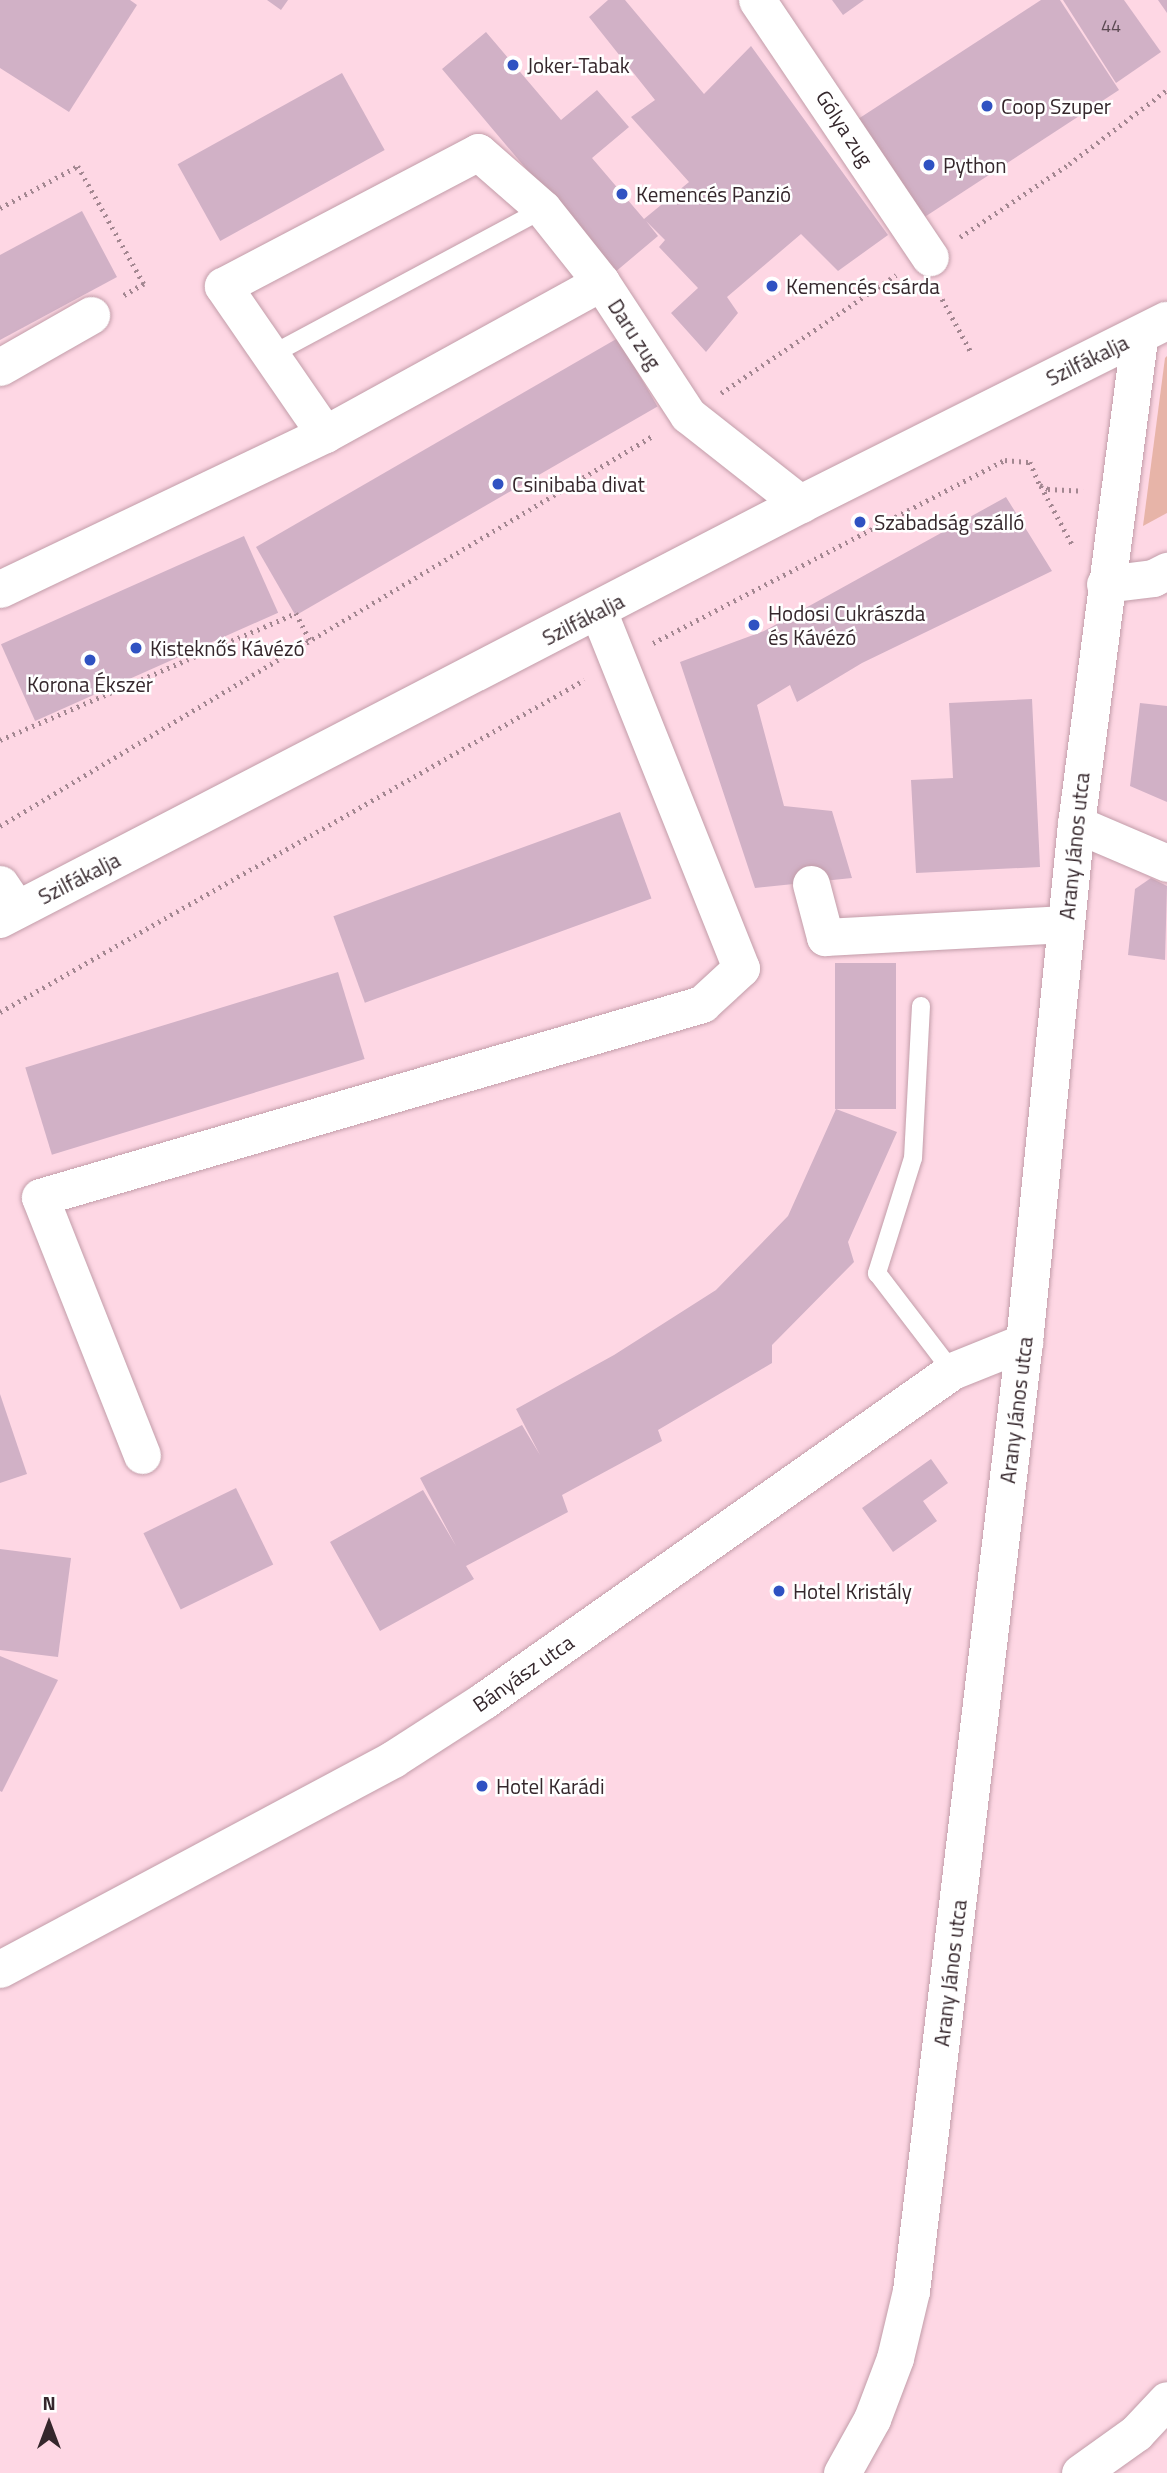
<!DOCTYPE html>
<meta charset="utf-8">
<style>
body{margin:0}
#map{position:relative;width:1167px;height:2473px;overflow:hidden;background:#fed7e4;font-family:"Titillium Web",sans-serif}
div>[style]{position:absolute}
.green>*{inset:0;background:#e7b4a8}
.building>*{inset:0;background:#d1b1c6;transform-origin:0 0}
.path>*{height:4.5px;margin-top:-2.25px;transform-origin:0;background:repeating-linear-gradient(90deg,#a38791 0 2px,transparent 0 7px)}
.roads{filter:drop-shadow(0 0 2px #c29da9) drop-shadow(0 0 2px #c29da9)}
.lane>*{height:18px;margin:-9px;padding:0 9px;transform-origin:9px;border-radius:9px;background:#fff}
.street>*{height:37px;margin:-18.5px;padding:0 18.5px;transform-origin:18.5px;border-radius:18.5px;background:#fff}
.secondary>*{height:38px;margin:-19px;padding:0 19px;transform-origin:19px;border-radius:19px;background:#fff}
.dots>*{width:19px;height:19px;translate:-50% -50%;box-sizing:border-box;border:4px solid #fff;border-radius:50%}
span{translate:-50% -50%;white-space:nowrap;text-align:center;line-height:1.15;-webkit-text-stroke:5px #fff;paint-order:stroke}
.number-label{font-size:18px;color:#5c4a52}
.number-label span{-webkit-text-stroke-width:0}
.poi-label{font-size:21px;color:#35272c}
.left{translate:0 -50%;text-align:left}
.street-label{font-size:21px;color:#35272c}
.north{position:absolute;left:14px;top:2389px;width:70px;height:70px;-webkit-text-stroke:5px #fff;paint-order:stroke;rotate:0deg;font-size:19px;font-weight:700;line-height:28px;text-align:center;color:#35272c}
.north::after{content:'';display:block;margin:auto;width:24px;height:32px;background:#35272c;clip-path:polygon(50% 0,100% 100%,50% 72%,0 100%)}
</style>
<div id="map">
<div class="green">
<i style="clip-path:polygon(1167px 356px,1167px 513px,1143px 526px,1165px 358px)"></i>
</div>
<div class="building">
<i style="clip-path:polygon(0 0,130px 0,137px 5px,69px 112px,0 68px)"></i>
<i style="clip-path:polygon(267px 0,288px 0,281px 10px)"></i>
<i style="clip-path:polygon(608px 0,625px 0,704px 94px,751px 46px,888px 235px,838px 271px,801px 234px,727px 297px,738px 313px,706px 352px,671px 313px,698px 288px,659px 247px,665px 240px,646px 221px,658px 236px,614px 273px,442px 69px,486px 32px,561px 120px,597px 90px,629px 127px,592px 158px,644px 219px,689px 182px,631px 117px,655px 100px,589px 17px)"></i>
<i style="clip-path:polygon(832px 0,864px 0,843px 15px)"></i>
<i style="clip-path:polygon(1041px 0,1060px 0,1119px 90px,920px 220px,855px 121px)"></i>
<i style="clip-path:polygon(1063px 0,1124px 0,1161px 52px,1116px 83px)"></i>
<i style="clip-path:polygon(1158px 0,1167px 0,1167px 13px)"></i>
<i style="left:342px;top:73px;width:88px;height:188px;rotate:61deg"></i>
<i style="clip-path:polygon(82px 211px,117px 277px,0 340px,0 255px)"></i>
<i style="left:618px;top:338px;width:79px;height:418px;rotate:60deg"></i>
<i style="clip-path:polygon(1006px 497px,1052px 571px,862px 663px,797px 702px,790px 685px,757px 705px,784px 806px,832px 811px,852px 878px,755px 888px,680px 662px,764px 631px)"></i>
<i style="left:244px;top:536px;width:84px;height:266px;rotate:66deg"></i>
<i style="clip-path:polygon(1032px 699px,1040px 867px,916px 873px,911px 780px,953px 778px,949px 703px)"></i>
<i style="clip-path:polygon(1140px 703px,1167px 706px,1167px 802px,1130px 786px)"></i>
<i style="left:620px;top:812px;width:92px;height:305px;rotate:70deg"></i>
<i style="clip-path:polygon(1151px 878px,1167px 886px,1165px 960px,1128px 955px,1135px 889px)"></i>
<i style="left:835px;top:963px;width:61px;height:146px"></i>
<i style="left:338px;top:972px;width:91px;height:327px;rotate:73deg"></i>
<i style="clip-path:polygon(836px 1109px,897px 1132px,848px 1242px,854px 1262px,772px 1345px,772px 1363px,658px 1430px,662px 1441px,562px 1495px,568px 1512px,466px 1566px,474px 1579px,380px 1631px,330px 1542px,423px 1490px,456px 1546px,420px 1478px,522px 1425px,540px 1455px,516px 1409px,614px 1355px,716px 1290px,788px 1216px)"></i>
<i style="clip-path:polygon(0 1394px,27px 1474px,0 1483px)"></i>
<i style="clip-path:polygon(931px 1459px,948px 1483px,923px 1501px,937px 1521px,893px 1552px,862px 1508px)"></i>
<i style="left:236px;top:1488px;width:85px;height:103px;rotate:64deg"></i>
<i style="clip-path:polygon(0 1549px,71px 1558px,58px 1657px,0 1650px)"></i>
<i style="clip-path:polygon(0 1656px,58px 1680px,2px 1792px,0 1791px)"></i>
</div>
<div class="path">
<i style="left:0;top:208px;width:89px;rotate:-28.3deg"></i>
<i style="left:78px;top:166px;width:135px;rotate:60.8deg"></i>
<i style="left:144px;top:284px;width:24px;rotate:150deg"></i>
<i style="left:960px;top:237px;width:131px;rotate:-33.8deg"></i>
<i style="left:1069px;top:164px;width:123px;rotate:-37.1deg"></i>
<i style="left:939px;top:293px;width:67px;rotate:61.5deg"></i>
<i style="left:721px;top:393px;width:211px;rotate:-34deg"></i>
<i style="left:1041px;top:486px;width:68px;rotate:61.9deg"></i>
<i style="left:653px;top:643px;width:397px;rotate:-27.5deg"></i>
<i style="left:1005px;top:460px;width:25px;rotate:5deg"></i>
<i style="left:1030px;top:462px;width:25px;rotate:67deg"></i>
<i style="left:1040px;top:485px;width:9px;rotate:27deg"></i>
<i style="left:1048px;top:489px;width:35px;rotate:3deg"></i>
<i style="left:0;top:740px;width:322px;rotate:-23.2deg"></i>
<i style="left:296px;top:613px;width:30px;rotate:63deg"></i>
<i style="left:0;top:826px;width:762px;rotate:-30.87deg"></i>
<i style="left:0;top:1012px;width:672px;rotate:-29.62deg"></i>
</div>
<div class="roads">
<div class="lane">
<i style="left:271px;top:355px;width:309px;rotate:-28.2deg"></i>
<i style="left:921px;top:1006px;width:152px;rotate:93deg"></i>
<i style="left:913px;top:1158px;width:121px;rotate:107.4deg"></i>
<i style="left:877px;top:1273px;width:123px;rotate:52.6deg"></i>
</div>
<div class="street">
<i style="left:757px;top:0;width:310px;rotate:56.1deg"></i>
<i style="left:0;top:367px;width:105px;rotate:-29.7deg"></i>
<i style="left:325px;top:434px;width:315px;rotate:-28.8deg"></i>
<i style="left:1105px;top:584px;width:48px;rotate:-7.1deg"></i>
<i style="left:1153px;top:578px;width:16px;rotate:-27deg"></i>
<i style="left:0;top:589px;width:360px;rotate:-25.5deg"></i>
<i style="left:325px;top:434px;width:180px;rotate:-124.6deg"></i>
<i style="left:223px;top:286px;width:288px;rotate:-27.7deg"></i>
<i style="left:478px;top:152px;width:86px;rotate:41.2deg"></i>
<i style="left:543px;top:209px;width:93px;rotate:51.5deg"></i>
<i style="left:601px;top:282px;width:159px;rotate:56.8deg"></i>
<i style="left:688px;top:415px;width:144px;rotate:38.2deg"></i>
<i style="left:1076px;top:824px;width:99px;rotate:23.2deg"></i>
<i style="left:0;top:884px;width:30px;rotate:56deg"></i>
<i style="left:811px;top:884px;width:55px;rotate:75.2deg"></i>
<i style="left:825px;top:937px;width:241px;rotate:-3.1deg"></i>
<i style="left:142px;top:1455px;width:277px;rotate:-111.6deg"></i>
<i style="left:40px;top:1197px;width:690px;rotate:-16.25deg"></i>
<i style="left:702px;top:1004px;width:53px;rotate:-42.7deg"></i>
<i style="left:741px;top:968px;width:385px;rotate:-111.8deg"></i>
<i style="left:0;top:1969px;width:446px;rotate:-28.1deg"></i>
<i style="left:393px;top:1759px;width:107px;rotate:-32.8deg"></i>
<i style="left:483px;top:1701px;width:573px;rotate:-35.13deg"></i>
<i style="left:952px;top:1371px;width:78px;rotate:-21.9deg"></i>
<i style="left:842px;top:2473px;width:62px;rotate:-60.9deg"></i>
<i style="left:872px;top:2419px;width:65px;rotate:-69.3deg"></i>
<i style="left:895px;top:2358px;width:69px;rotate:-76.6deg"></i>
<i style="left:911px;top:2291px;width:956px;rotate:-83.21deg"></i>
<i style="left:1024px;top:1342px;width:521px;rotate:-84.27deg"></i>
<i style="left:1076px;top:824px;width:494px;rotate:-82.6deg"></i>
<i style="left:1080px;top:2473px;width:69px;rotate:-35.5deg"></i>
<i style="left:1136px;top:2433px;width:45px;rotate:-46.8deg"></i>
</div>
<div class="secondary">
<i style="left:0;top:919px;width:902px;rotate:-27.39deg"></i>
<i style="left:801px;top:504px;width:409px;rotate:-26.6deg"></i>
</div>
</div>
<div class="dots">
<i style="left:513px;top:65px;background:#2f52c2"></i>
<i style="left:987px;top:106px;background:#2f52c2"></i>
<i style="left:929px;top:165px;background:#2f52c2"></i>
<i style="left:622px;top:194px;background:#2f52c2"></i>
<i style="left:772px;top:286px;background:#2f52c2"></i>
<i style="left:498px;top:484px;background:#2f52c2"></i>
<i style="left:860px;top:522px;background:#2f52c2"></i>
<i style="left:754px;top:625px;background:#2f52c2"></i>
<i style="left:136px;top:648px;background:#2f52c2"></i>
<i style="left:90px;top:660px;background:#2f52c2"></i>
<i style="left:779px;top:1591px;background:#2f52c2"></i>
<i style="left:482px;top:1786px;background:#2f52c2"></i>
</div>
<div class="number-label">
<span style="left:1111px;top:26px">44</span>
</div>
<div class="poi-label">
<span class="left" style="left:527px;top:65px">Joker-Tabak</span>
<span class="left" style="left:1001px;top:106px">Coop Szuper</span>
<span class="left" style="left:943px;top:165px">Python</span>
<span class="left" style="left:636px;top:194px">Kemencés Panzió</span>
<span class="left" style="left:786px;top:286px">Kemencés csárda</span>
<span class="left" style="left:512px;top:484px">Csinibaba divat</span>
<span class="left" style="left:874px;top:522px">Szabadság szálló</span>
<span class="left" style="left:768px;top:625px">Hodosi Cukrászda<br>és Kávézó</span>
<span class="left" style="left:150px;top:648px">Kisteknős Kávézó</span>
<span style="left:90px;top:684px">Korona Ékszer</span>
<span class="left" style="left:793px;top:1591px">Hotel Kristály</span>
<span class="left" style="left:496px;top:1786px">Hotel Karádi</span>
</div>
<div class="street-label">
<span style="left:845px;top:128px;rotate:57deg">Gólya zug</span>
<span style="left:635px;top:334px;rotate:57deg">Daru zug</span>
<span style="left:1087px;top:360px;rotate:-26deg">Szilfákalja</span>
<span style="left:583px;top:619px;rotate:-27deg">Szilfákalja</span>
<span style="left:1074px;top:846px;rotate:-84deg">Arany János utca</span>
<span style="left:79px;top:878px;rotate:-27deg">Szilfákalja</span>
<span style="left:1016px;top:1410px;rotate:-83deg">Arany János utca</span>
<span style="left:523px;top:1673px;rotate:-35deg">Bányász utca</span>
<span style="left:950px;top:1973px;rotate:-83deg">Arany János utca</span>
</div>
<div class="north">N</div>
</div>
